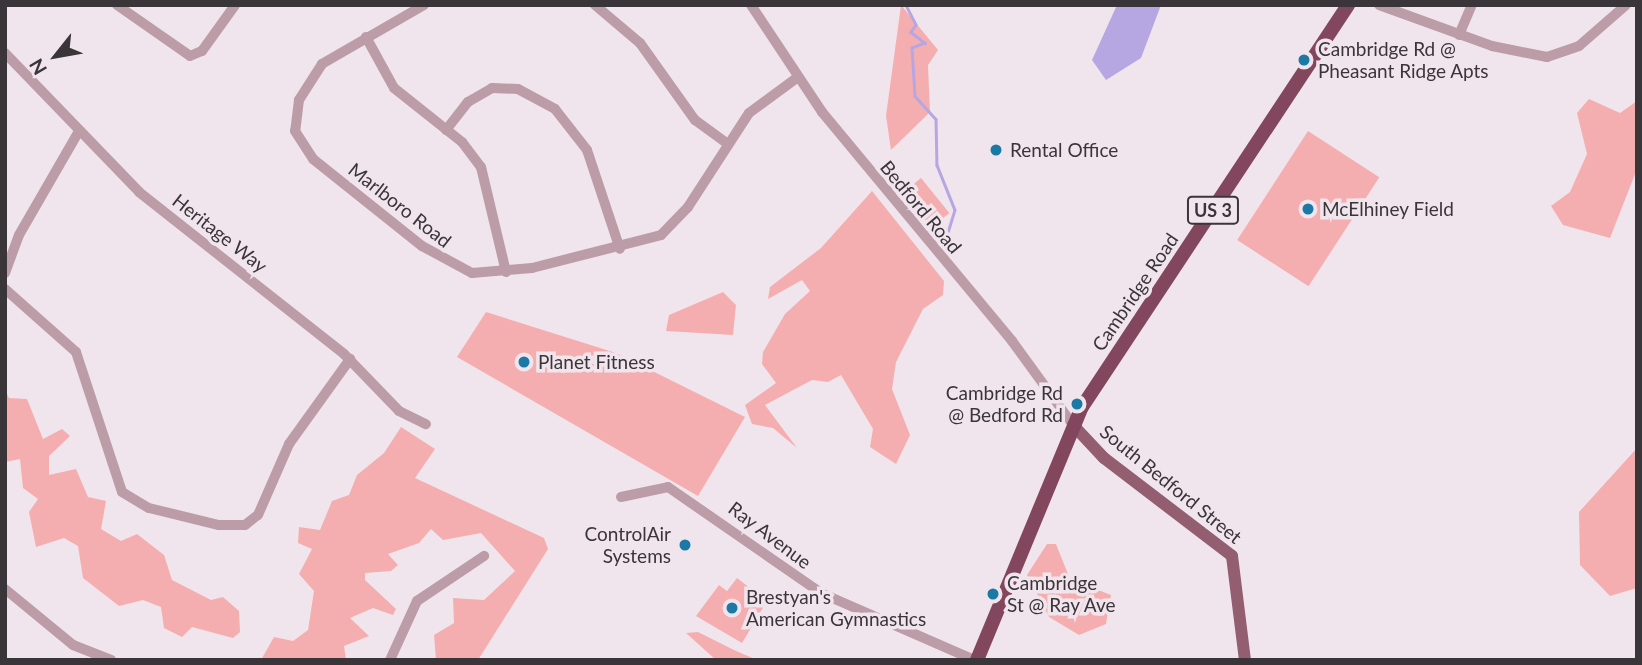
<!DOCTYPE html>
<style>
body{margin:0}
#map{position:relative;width:1642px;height:665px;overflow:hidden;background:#f1e5ed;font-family:Lato,sans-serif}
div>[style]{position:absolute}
.green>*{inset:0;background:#f5aeaf;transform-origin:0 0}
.water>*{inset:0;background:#b6a6e2}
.stream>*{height:2.5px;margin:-1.25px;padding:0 1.25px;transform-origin:1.25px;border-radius:1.25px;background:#b6a6e2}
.minor>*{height:10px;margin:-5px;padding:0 5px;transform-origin:5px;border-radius:5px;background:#bc9da7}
.major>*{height:12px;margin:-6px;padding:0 6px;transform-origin:6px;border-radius:6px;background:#935e70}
.highway>*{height:14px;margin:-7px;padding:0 7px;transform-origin:7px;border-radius:7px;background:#83475d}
.dots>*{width:19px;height:19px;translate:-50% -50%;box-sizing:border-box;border:4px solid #f1e5ed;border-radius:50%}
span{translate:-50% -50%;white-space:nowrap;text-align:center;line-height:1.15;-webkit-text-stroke:7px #f1e5ed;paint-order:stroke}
.shield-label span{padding:2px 5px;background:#f1e5ed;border:2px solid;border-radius:5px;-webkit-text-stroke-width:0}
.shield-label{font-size:18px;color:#3a3538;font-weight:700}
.poi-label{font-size:19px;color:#3a3538}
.left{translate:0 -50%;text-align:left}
.right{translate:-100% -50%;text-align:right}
.street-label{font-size:19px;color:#3a3538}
.frame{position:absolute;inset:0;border:7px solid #3a3538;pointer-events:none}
.north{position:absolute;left:21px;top:21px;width:70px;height:70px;-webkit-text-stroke:5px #f1e5ed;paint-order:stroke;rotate:239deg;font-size:19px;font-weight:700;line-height:28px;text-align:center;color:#3a3538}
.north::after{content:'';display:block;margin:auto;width:24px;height:32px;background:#3a3538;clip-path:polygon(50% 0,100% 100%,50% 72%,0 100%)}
</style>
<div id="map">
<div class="green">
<i style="clip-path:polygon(901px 5px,938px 50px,928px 65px,930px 112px,891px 150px,886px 116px)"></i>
<i style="clip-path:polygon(1589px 99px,1620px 113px,1637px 101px,1637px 169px,1610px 238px,1563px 225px,1551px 206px,1570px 192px,1587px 154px,1577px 113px)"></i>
<i style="left:1308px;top:131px;width:85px;height:130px;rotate:33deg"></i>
<i style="left:921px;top:178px;width:45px;height:23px;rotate:51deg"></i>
<i style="clip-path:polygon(872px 191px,944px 281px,943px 295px,923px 309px,896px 362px,892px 389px,910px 435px,896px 464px,870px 447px,873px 429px,841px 375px,828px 382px,812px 380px,765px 405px,797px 448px,773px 428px,752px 424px,745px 405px,776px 383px,762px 364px,763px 352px,785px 314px,810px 291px,802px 280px,768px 299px,770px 287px,821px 248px)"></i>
<i style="clip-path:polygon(723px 292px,736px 305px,733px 335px,666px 331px,669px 315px)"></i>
<i style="clip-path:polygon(486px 312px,616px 353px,745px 417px,698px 496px,457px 357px)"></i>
<i style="clip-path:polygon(5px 390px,9px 398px,27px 399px,43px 439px,62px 429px,70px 436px,49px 456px,49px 475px,76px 469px,88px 497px,106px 501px,101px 529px,121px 541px,137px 534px,164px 555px,172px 580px,211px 600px,223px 597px,239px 611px,240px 632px,233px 638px,192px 627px,182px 637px,164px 628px,161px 607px,143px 600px,119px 606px,83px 578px,78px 546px,64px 538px,36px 547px,29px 512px,38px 499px,23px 488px,20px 459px,5px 462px)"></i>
<i style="clip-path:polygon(401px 427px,435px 449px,415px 478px,544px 538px,548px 549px,478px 660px,436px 660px,434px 635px,454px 623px,453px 598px,484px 600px,515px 571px,481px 533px,443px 540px,431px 529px,419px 543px,388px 554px,398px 565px,391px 571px,365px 573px,365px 580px,396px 609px,393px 615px,373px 608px,350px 618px,369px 636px,344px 646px,346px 660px,261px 660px,274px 637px,293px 641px,308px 630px,314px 591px,299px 574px,312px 549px,298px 543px,299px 527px,320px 530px,332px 501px,349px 495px,357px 475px,384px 453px)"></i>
<i style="clip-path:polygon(1637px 448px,1637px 588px,1610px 596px,1580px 565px,1579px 512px)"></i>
<i style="clip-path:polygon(1047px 544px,1056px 544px,1070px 579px,1111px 595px,1106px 624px,1079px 635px,1049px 617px,1027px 575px)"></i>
<i style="clip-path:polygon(737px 578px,767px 601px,742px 643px,696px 616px,719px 585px,727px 591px)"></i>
<i style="clip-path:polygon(698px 632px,734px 650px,757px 660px,716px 660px,686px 633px)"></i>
</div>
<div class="water">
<i style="clip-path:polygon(1117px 5px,1161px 5px,1141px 58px,1106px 80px,1092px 60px)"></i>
</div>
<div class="stream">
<i style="left:906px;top:5px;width:22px;rotate:63deg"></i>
<i style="left:916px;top:25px;width:9px;rotate:126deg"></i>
<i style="left:911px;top:32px;width:18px;rotate:38deg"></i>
<i style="left:925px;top:43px;width:14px;rotate:159deg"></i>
<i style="left:912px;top:48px;width:48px;rotate:86.4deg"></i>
<i style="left:915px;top:96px;width:31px;rotate:48deg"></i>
<i style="left:936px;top:119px;width:46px;rotate:88.8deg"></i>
<i style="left:937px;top:165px;width:48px;rotate:68.2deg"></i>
<i style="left:955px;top:210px;width:41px;rotate:107.1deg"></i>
</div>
<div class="minor">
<i style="left:117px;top:5px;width:89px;rotate:34.9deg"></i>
<i style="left:190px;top:56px;width:13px;rotate:-23deg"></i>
<i style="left:202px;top:51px;width:57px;rotate:-54.3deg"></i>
<i style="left:424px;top:5px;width:118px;rotate:150deg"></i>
<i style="left:322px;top:64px;width:43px;rotate:122.6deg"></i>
<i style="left:299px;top:100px;width:31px;rotate:97deg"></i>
<i style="left:295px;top:131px;width:33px;rotate:57deg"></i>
<i style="left:313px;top:159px;width:139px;rotate:38.6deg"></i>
<i style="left:422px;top:246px;width:57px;rotate:28.4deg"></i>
<i style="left:472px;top:273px;width:60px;rotate:-4.8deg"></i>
<i style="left:532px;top:268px;width:133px;rotate:-14.3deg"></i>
<i style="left:661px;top:235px;width:39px;rotate:-46deg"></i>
<i style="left:688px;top:207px;width:112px;rotate:-57deg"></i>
<i style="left:749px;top:113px;width:61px;rotate:-36.3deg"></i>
<i style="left:595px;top:5px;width:59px;rotate:40.2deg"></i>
<i style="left:640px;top:43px;width:95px;rotate:54.5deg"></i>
<i style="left:695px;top:120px;width:39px;rotate:36deg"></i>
<i style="left:751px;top:5px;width:128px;rotate:56.4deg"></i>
<i style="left:822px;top:112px;width:298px;rotate:50.3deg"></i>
<i style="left:1012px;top:341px;width:104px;rotate:54deg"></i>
<i style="left:1379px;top:5px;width:120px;rotate:19.9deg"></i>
<i style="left:1492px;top:46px;width:56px;rotate:11.3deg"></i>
<i style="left:1547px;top:57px;width:34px;rotate:-19deg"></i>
<i style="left:1579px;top:46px;width:62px;rotate:-41.1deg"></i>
<i style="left:1459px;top:35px;width:33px;rotate:-67deg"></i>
<i style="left:366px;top:37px;width:58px;rotate:61.2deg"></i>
<i style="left:394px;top:88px;width:87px;rotate:38.5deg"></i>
<i style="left:462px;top:142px;width:31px;rotate:53deg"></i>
<i style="left:481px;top:167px;width:108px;rotate:76.6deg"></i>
<i style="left:5px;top:53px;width:193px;rotate:46deg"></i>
<i style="left:139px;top:192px;width:261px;rotate:38.3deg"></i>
<i style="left:344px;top:354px;width:79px;rotate:46deg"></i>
<i style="left:399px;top:411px;width:30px;rotate:26deg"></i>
<i style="left:446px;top:130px;width:36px;rotate:-52deg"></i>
<i style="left:468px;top:102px;width:28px;rotate:-30deg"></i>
<i style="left:492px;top:88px;width:26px;rotate:2deg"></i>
<i style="left:518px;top:89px;width:42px;rotate:28.4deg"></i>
<i style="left:555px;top:109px;width:52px;rotate:52deg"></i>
<i style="left:587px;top:150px;width:104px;rotate:71.6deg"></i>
<i style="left:5px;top:273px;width:40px;rotate:-69.8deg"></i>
<i style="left:19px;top:235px;width:118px;rotate:-60deg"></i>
<i style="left:5px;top:289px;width:95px;rotate:41.6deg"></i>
<i style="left:76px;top:352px;width:147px;rotate:71.8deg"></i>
<i style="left:122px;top:492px;width:31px;rotate:31deg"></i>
<i style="left:149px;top:508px;width:72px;rotate:13.7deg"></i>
<i style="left:219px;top:525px;width:26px"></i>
<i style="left:245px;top:525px;width:16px;rotate:-38deg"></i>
<i style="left:258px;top:515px;width:77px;rotate:-66.4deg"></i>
<i style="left:289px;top:444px;width:105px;rotate:-54.3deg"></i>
<i style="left:621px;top:497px;width:48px;rotate:-12deg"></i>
<i style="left:668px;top:487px;width:186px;rotate:34.7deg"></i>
<i style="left:821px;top:593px;width:167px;rotate:23.6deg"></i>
<i style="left:5px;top:589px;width:88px;rotate:39.5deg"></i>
<i style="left:73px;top:645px;width:41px;rotate:21.5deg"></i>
<i style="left:390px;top:660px;width:65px;rotate:-65.4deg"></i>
<i style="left:417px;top:601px;width:81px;rotate:-33.9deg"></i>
</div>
<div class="major">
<i style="left:1073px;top:425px;width:45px;rotate:46.8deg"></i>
<i style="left:1104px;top:458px;width:161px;rotate:37.4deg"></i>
<i style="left:1232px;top:556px;width:105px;rotate:82.9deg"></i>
</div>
<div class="highway">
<i style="left:977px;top:660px;width:274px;rotate:-67.5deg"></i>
<i style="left:1082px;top:407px;width:482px;rotate:-56.5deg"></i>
</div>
<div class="dots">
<i style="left:1304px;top:60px;background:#1b79a6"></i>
<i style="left:996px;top:150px;background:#1b79a6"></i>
<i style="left:1308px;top:209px;background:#1b79a6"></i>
<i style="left:524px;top:362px;background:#1b79a6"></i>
<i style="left:1077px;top:404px;background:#1b79a6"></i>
<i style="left:685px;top:545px;background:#1b79a6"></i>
<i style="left:993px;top:594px;background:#1b79a6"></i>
<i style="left:732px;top:608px;background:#1b79a6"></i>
</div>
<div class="shield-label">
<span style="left:1213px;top:210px">US 3</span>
</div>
<div class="poi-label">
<span class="left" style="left:1318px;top:60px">Cambridge Rd @<br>Pheasant Ridge Apts</span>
<span class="left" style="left:1010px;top:150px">Rental Office</span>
<span class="left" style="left:1322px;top:209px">McElhiney Field</span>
<span class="left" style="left:538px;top:362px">Planet Fitness</span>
<span class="right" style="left:1063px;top:404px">Cambridge Rd<br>@ Bedford Rd</span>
<span class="right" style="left:671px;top:545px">ControlAir<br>Systems</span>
<span class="left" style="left:1007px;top:594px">Cambridge<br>St @ Ray Ave</span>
<span class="left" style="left:746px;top:608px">Brestyan's<br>American Gymnastics</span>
</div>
<div class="street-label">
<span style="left:400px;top:205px;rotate:38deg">Marlboro Road</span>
<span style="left:921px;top:207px;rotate:50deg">Bedford Road</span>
<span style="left:220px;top:233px;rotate:38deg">Heritage Way</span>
<span style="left:1135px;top:292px;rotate:-56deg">Cambridge Road</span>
<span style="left:1171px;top:484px;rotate:39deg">South Bedford Street</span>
<span style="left:770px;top:535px;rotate:37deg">Ray Avenue</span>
</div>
<div class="frame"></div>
<div class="north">N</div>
</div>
